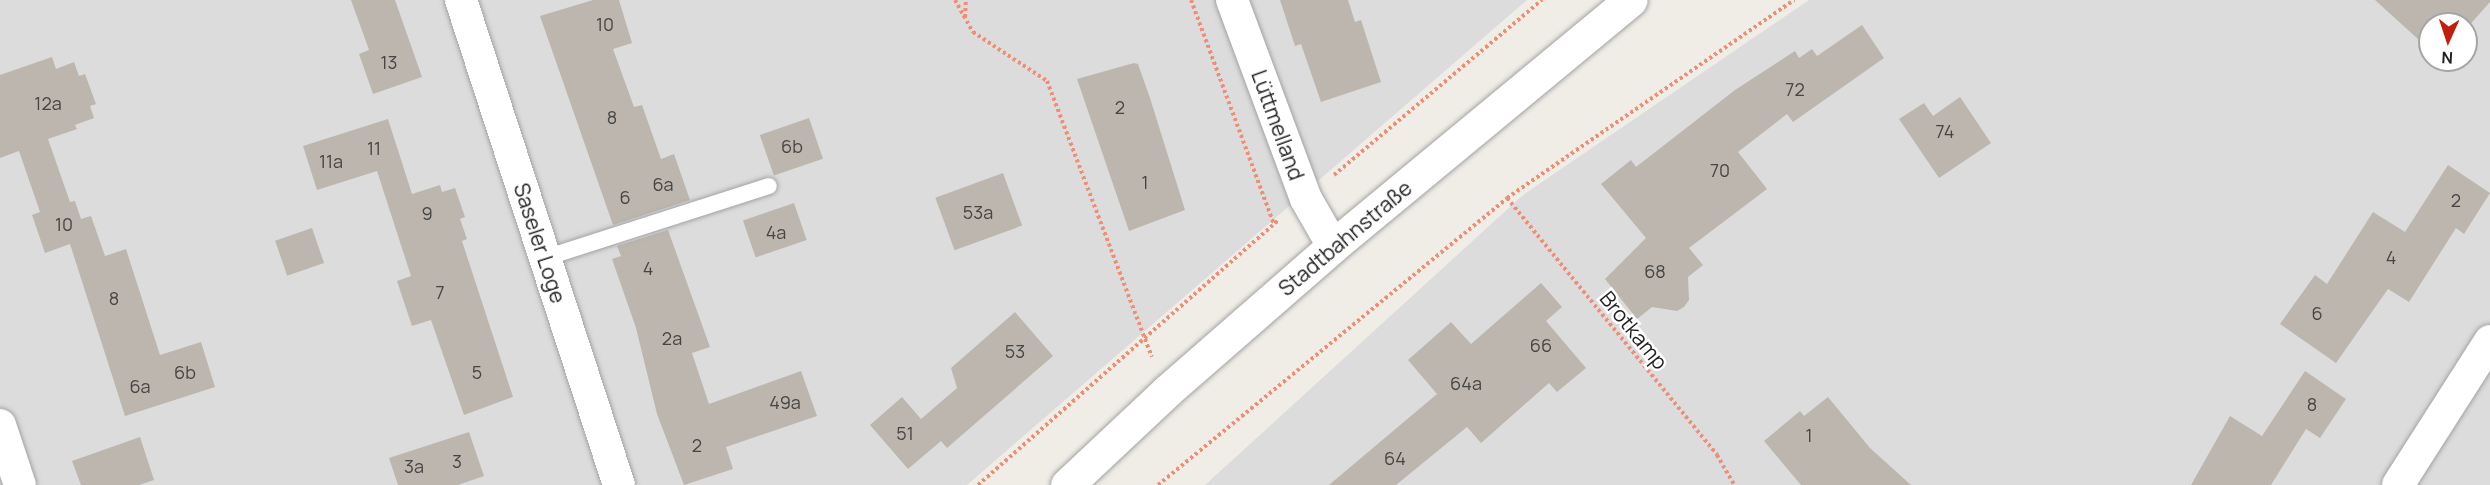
<!DOCTYPE html>
<meta charset="utf-8">
<style>
body{margin:0}
#map{position:relative;width:2490px;height:485px;overflow:hidden;background:#efede6;font-family:Manrope,sans-serif}
div>[style]{position:absolute}
.residential>*{inset:0;background:#dddcdc}
.building>*{inset:0;background:#bcb6af;transform-origin:0 0}
.path>*{height:4px;margin-top:-2px;transform-origin:0;background:repeating-linear-gradient(90deg,#f08d75 0 3px,transparent 0 6px)}
.roads{filter:drop-shadow(0 0 2px #a3a3a3) drop-shadow(0 0 2px #a3a3a3)}
.service>*{height:16px;margin:-8px;padding:0 8px;transform-origin:8px;border-radius:8px;background:#fff}
.minor>*{height:32px;margin:-16px;padding:0 16px;transform-origin:16px;border-radius:16px;background:#fff}
.tertiary>*{height:33px;margin:-16.5px;padding:0 16.5px;transform-origin:16.5px;border-radius:16.5px;background:#fff}
span{translate:-50% -50%;white-space:nowrap;text-align:center;line-height:1.15;-webkit-text-stroke:5px #fff;paint-order:stroke}
.number-label{font-size:18px;color:#464543}
.number-label span{-webkit-text-stroke-width:0}
.street-label{font-size:21px;color:#1f1f1f}
.north{position:absolute;left:2418px;top:12px;width:60px;height:60px;box-sizing:border-box;background:#fff;border:2px solid #a5a5a5;border-radius:50%;rotate:183deg;font-size:16px;font-weight:700;line-height:24px;text-align:center;color:#1f1f1f}
.north::after{content:'';display:block;margin:auto;width:21px;height:27px;background:#c01e0e;clip-path:polygon(50% 0,100% 100%,50% 72%,0 100%)}
</style>
<div id="map">
<div class="residential">
<i style="clip-path:polygon(0 0,1527px 0,967px 485px,0 485px)"></i>
<i style="clip-path:polygon(evenodd,1809px 0,2490px 0,2490px 485px,1205px 485px,1523px 195px,1809px 0,2430px 24px,2466px 24px,2466px 60px,2430px 60px,2430px 24px)"></i>
</div>
<div class="building">
<i style="clip-path:polygon(351px 0,395px 0,422px 77px,373px 94px,359px 54px,369px 50px)"></i>
<i style="clip-path:polygon(593px 0,619px 0,632px 43px,613px 49px,634px 107px,642px 105px,661px 159px,674px 154px,690px 200px,613px 225px,540px 16px)"></i>
<i style="clip-path:polygon(1280px 0,1348px 0,1355px 22px,1361px 20px,1381px 82px,1321px 102px,1301px 44px,1295px 46px)"></i>
<i style="clip-path:polygon(2375px 0,2490px 0,2490px 2px,2466px 29px,2466px 24px,2430px 24px,2430px 50px)"></i>
<i style="clip-path:polygon(1862px 25px,1884px 58px,1793px 122px,1787px 114px,1738px 152px,1767px 189px,1689px 248px,1703px 265px,1688px 277px,1689px 300px,1684px 307px,1677px 311px,1652px 307px,1637px 319px,1605px 279px,1646px 238px,1601px 184px,1631px 160px,1636px 167px,1735px 90px,1795px 51px,1799px 58px,1812px 49px,1817px 56px)"></i>
<i style="clip-path:polygon(52px 57px,56px 69px,74px 62px,79px 76px,85px 74px,96px 104px,90px 106px,94px 118px,75px 125px,77px 129px,48px 139px,70px 202px,75px 201px,81px 219px,91px 216px,105px 256px,126px 249px,160px 355px,201px 342px,215px 387px,125px 416px,70px 244px,45px 253px,32px 215px,40px 212px,19px 151px,0 158px,0 75px)"></i>
<i style="clip-path:polygon(1134px 63px,1138px 64px,1150px 98px,1185px 210px,1129px 231px,1077px 79px)"></i>
<i style="clip-path:polygon(1960px 97px,1991px 143px,1939px 178px,1899px 119px,1924px 103px,1933px 116px)"></i>
<i style="left:809px;top:118px;width:43px;height:52px;rotate:71deg"></i>
<i style="clip-path:polygon(388px 119px,412px 194px,440px 185px,442px 192px,455px 188px,465px 217px,460px 219px,467px 239px,462px 241px,513px 397px,464px 415px,431px 320px,412px 326px,397px 281px,411px 276px,377px 171px,317px 190px,303px 146px)"></i>
<i style="clip-path:polygon(2448px 165px,2490px 193px,2464px 234px,2456px 228px,2409px 302px,2388px 289px,2336px 363px,2280px 324px,2315px 275px,2327px 284px,2373px 212px,2405px 232px)"></i>
<i style="left:1003px;top:173px;width:56px;height:72px;rotate:70deg"></i>
<i style="left:794px;top:203px;width:39px;height:54px;rotate:71deg"></i>
<i style="left:312px;top:228px;width:37px;height:39px;rotate:71deg"></i>
<i style="clip-path:polygon(668px 230px,710px 347px,692px 353px,709px 404px,801px 371px,817px 416px,726px 447px,733px 469px,684px 485px,657px 414px,636px 328px,612px 259px,621px 256px,617px 246px)"></i>
<i style="clip-path:polygon(1541px 283px,1562px 307px,1546px 321px,1586px 368px,1557px 392px,1549px 383px,1481px 443px,1467px 427px,1396px 485px,1329px 485px,1437px 394px,1408px 360px,1451px 322px,1471px 344px)"></i>
<i style="clip-path:polygon(1015px 312px,1053px 356px,947px 448px,941px 441px,908px 469px,870px 425px,902px 397px,921px 419px,957px 388px,951px 368px)"></i>
<i style="clip-path:polygon(2305px 371px,2346px 399px,2320px 438px,2306px 429px,2271px 485px,2191px 485px,2230px 416px,2262px 436px)"></i>
<i style="clip-path:polygon(1828px 397px,1870px 448px,1911px 485px,1801px 485px,1764px 441px,1800px 411px,1804px 416px)"></i>
<i style="clip-path:polygon(469px 432px,484px 476px,458px 485px,398px 485px,389px 458px)"></i>
<i style="clip-path:polygon(140px 437px,154px 480px,139px 485px,81px 485px,72px 461px)"></i>
</div>
<div class="path">
<i style="left:955px;top:0;width:37px;rotate:61deg"></i>
<i style="left:973px;top:32px;width:89px;rotate:33.5deg"></i>
<i style="left:1047px;top:81px;width:295px;rotate:69.2deg"></i>
<i style="left:1191px;top:0;width:239px;rotate:69.7deg"></i>
<i style="left:965px;top:17px;width:17px;rotate:-87deg"></i>
<i style="left:1334px;top:175px;width:272px;rotate:-40.1deg"></i>
<i style="left:1507px;top:198px;width:332px;rotate:50.7deg"></i>
<i style="left:1717px;top:455px;width:34px;rotate:60deg"></i>
<i style="left:978px;top:485px;width:401px;rotate:-41.4deg"></i>
<i style="left:1158px;top:485px;width:452px;rotate:-39.4deg"></i>
<i style="left:1507px;top:198px;width:349px;rotate:-34.6deg"></i>
</div>
<div class="roads">
<div class="service">
<i style="left:545px;top:258px;width:235px;rotate:-17.8deg"></i>
</div>
<div class="minor">
<i style="left:461px;top:0;width:510px;rotate:71.96deg"></i>
<i style="left:1232px;top:0;width:212px;rotate:69.6deg"></i>
<i style="left:1306px;top:199px;width:54px;rotate:60.1deg"></i>
<i style="left:0;top:425px;width:63px;rotate:71.6deg"></i>
<i style="left:2398px;top:485px;width:171px;rotate:-57.4deg"></i>
</div>
<div class="tertiary">
<i style="left:1067px;top:485px;width:137px;rotate:-43.2deg"></i>
<i style="left:1167px;top:391px;width:220px;rotate:-41.1deg"></i>
<i style="left:1333px;top:246px;width:386px;rotate:-39.6deg"></i>
</div>
</div>
<div class="number-label">
<span style="left:605px;top:24px">10</span>
<span style="left:389px;top:62px">13</span>
<span style="left:1795px;top:89px">72</span>
<span style="left:48px;top:103px">12a</span>
<span style="left:1120px;top:107px">2</span>
<span style="left:612px;top:117px">8</span>
<span style="left:1945px;top:131px">74</span>
<span style="left:792px;top:146px">6b</span>
<span style="left:374px;top:148px">11</span>
<span style="left:331px;top:161px">11a</span>
<span style="left:1720px;top:170px">70</span>
<span style="left:1145px;top:182px">1</span>
<span style="left:663px;top:184px">6a</span>
<span style="left:625px;top:197px">6</span>
<span style="left:2456px;top:200px">2</span>
<span style="left:978px;top:212px">53a</span>
<span style="left:427px;top:213px">9</span>
<span style="left:64px;top:224px">10</span>
<span style="left:776px;top:232px">4a</span>
<span style="left:2391px;top:257px">4</span>
<span style="left:648px;top:268px">4</span>
<span style="left:1655px;top:271px">68</span>
<span style="left:440px;top:292px">7</span>
<span style="left:114px;top:298px">8</span>
<span style="left:2317px;top:313px">6</span>
<span style="left:672px;top:338px">2a</span>
<span style="left:1541px;top:345px">66</span>
<span style="left:1015px;top:351px">53</span>
<span style="left:185px;top:372px">6b</span>
<span style="left:477px;top:372px">5</span>
<span style="left:1466px;top:383px">64a</span>
<span style="left:140px;top:386px">6a</span>
<span style="left:785px;top:402px">49a</span>
<span style="left:2312px;top:404px">8</span>
<span style="left:905px;top:433px">51</span>
<span style="left:1809px;top:435px">1</span>
<span style="left:697px;top:445px">2</span>
<span style="left:1395px;top:458px">64</span>
<span style="left:457px;top:461px">3</span>
<span style="left:414px;top:466px">3a</span>
</div>
<div class="street-label">
<span style="left:1278px;top:125px;rotate:70deg">Lüttmelland</span>
<span style="left:1345px;top:238px;rotate:-40deg">Stadtbahnstraße</span>
<span style="left:540px;top:243px;rotate:72deg">Saseler Loge</span>
<span style="left:1634px;top:330px;rotate:51deg">Brotkamp</span>
</div>
<div class="north">N</div>
</div>
